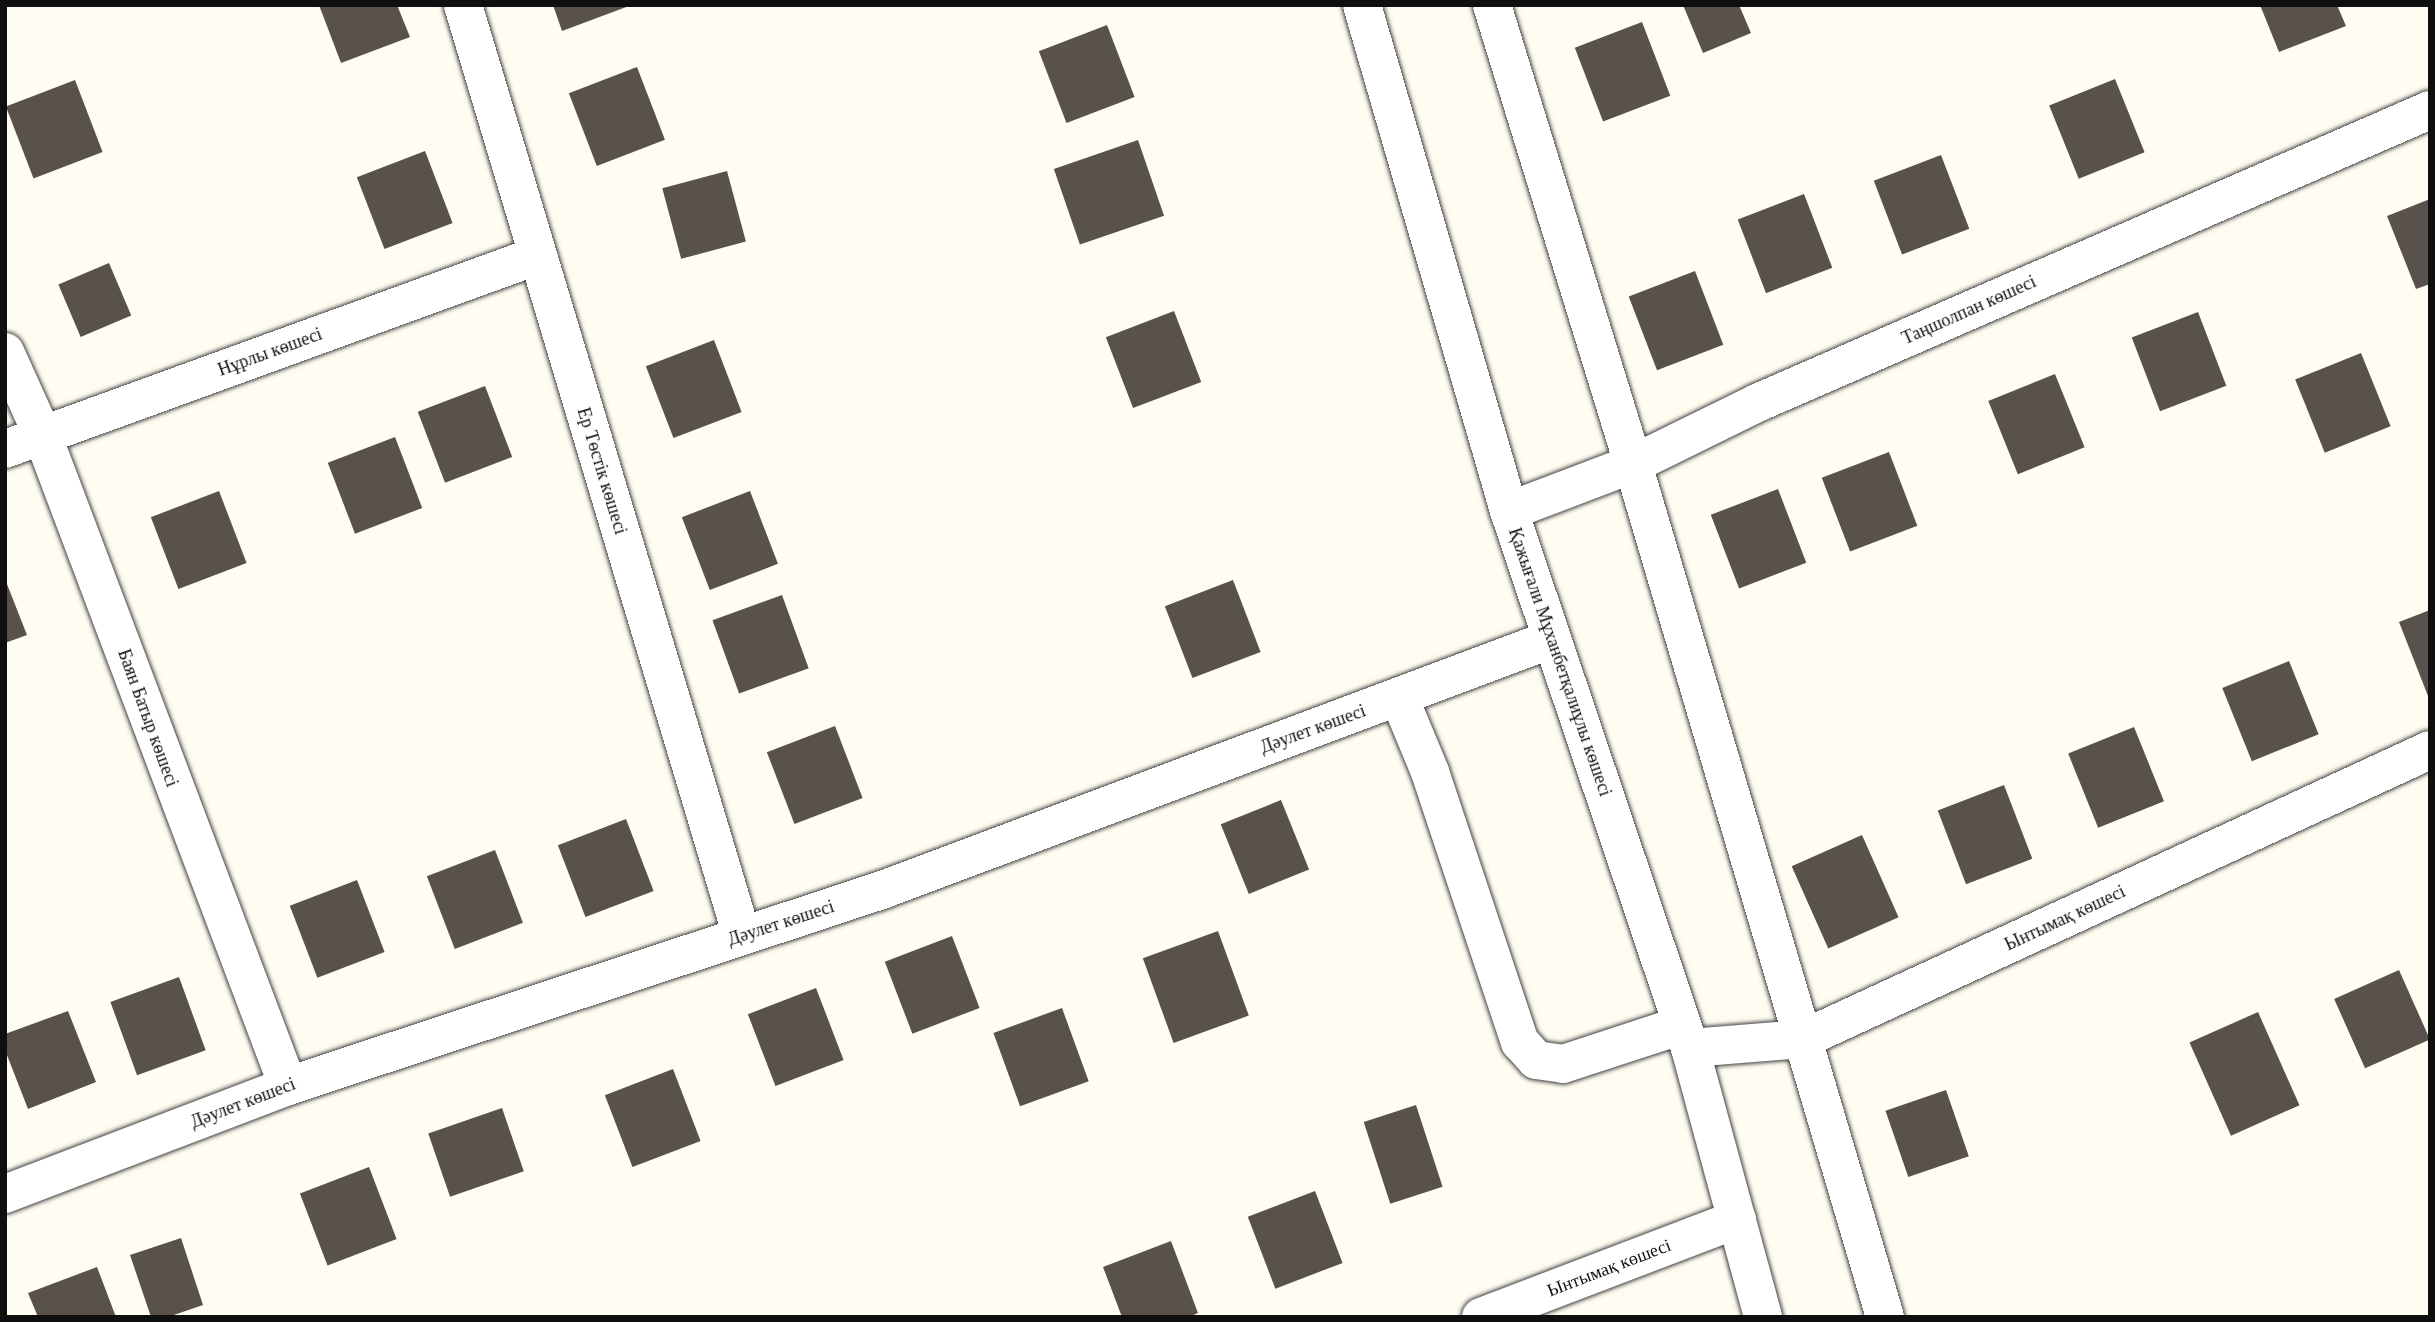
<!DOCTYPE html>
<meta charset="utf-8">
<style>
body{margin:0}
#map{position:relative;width:2435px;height:1322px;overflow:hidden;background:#fffdf2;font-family:Georgia,serif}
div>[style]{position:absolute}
.building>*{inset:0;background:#59514b;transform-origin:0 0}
.roads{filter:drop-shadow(0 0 2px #424242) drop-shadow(0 0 2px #424242)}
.minor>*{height:38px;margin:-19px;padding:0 19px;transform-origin:19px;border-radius:19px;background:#fff}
span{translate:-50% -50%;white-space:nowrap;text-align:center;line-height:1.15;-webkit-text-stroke:7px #fff;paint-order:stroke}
.street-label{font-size:18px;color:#0f0f0f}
.frame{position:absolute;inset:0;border:7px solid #0f0f0f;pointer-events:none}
</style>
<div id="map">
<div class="building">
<i style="clip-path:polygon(319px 5px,397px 5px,410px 37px,341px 63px)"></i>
<i style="clip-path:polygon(553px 5px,629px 5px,629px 6px,562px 31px)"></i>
<i style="clip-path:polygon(1683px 5px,1739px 5px,1751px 33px,1703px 53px)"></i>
<i style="clip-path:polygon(2260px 5px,2337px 5px,2346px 26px,2279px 52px)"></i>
<i style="left:1642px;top:22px;width:79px;height:72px;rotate:69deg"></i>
<i style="left:1107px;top:25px;width:77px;height:73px;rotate:69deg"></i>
<i style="left:637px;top:67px;width:78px;height:73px;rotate:69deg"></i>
<i style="left:2115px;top:79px;width:79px;height:71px;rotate:68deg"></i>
<i style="left:75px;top:80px;width:77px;height:74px;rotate:69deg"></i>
<i style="left:1138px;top:140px;width:80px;height:89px;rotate:71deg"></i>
<i style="left:425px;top:151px;width:77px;height:73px;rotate:69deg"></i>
<i style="left:1941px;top:155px;width:79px;height:72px;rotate:69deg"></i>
<i style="left:727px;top:171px;width:73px;height:67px;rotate:75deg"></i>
<i style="left:1804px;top:194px;width:79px;height:71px;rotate:69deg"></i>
<i style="clip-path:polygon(2430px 199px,2430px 284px,2416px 289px,2387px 216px)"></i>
<i style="left:109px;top:263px;width:57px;height:55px;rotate:67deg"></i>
<i style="left:1695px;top:271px;width:79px;height:71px;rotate:69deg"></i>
<i style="left:1174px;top:311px;width:76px;height:73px;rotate:69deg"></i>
<i style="left:2198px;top:312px;width:79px;height:71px;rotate:69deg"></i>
<i style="left:714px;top:340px;width:77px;height:73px;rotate:69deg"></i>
<i style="left:2361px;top:353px;width:79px;height:71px;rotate:68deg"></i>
<i style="left:2055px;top:374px;width:79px;height:72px;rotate:68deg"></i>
<i style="left:485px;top:386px;width:76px;height:72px;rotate:69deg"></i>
<i style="left:395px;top:437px;width:76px;height:72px;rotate:69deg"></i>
<i style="left:1889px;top:452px;width:79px;height:72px;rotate:69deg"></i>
<i style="left:1778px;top:489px;width:79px;height:72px;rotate:69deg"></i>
<i style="left:219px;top:491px;width:77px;height:73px;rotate:69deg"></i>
<i style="left:750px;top:491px;width:78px;height:73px;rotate:69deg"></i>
<i style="clip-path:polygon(5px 579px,27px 635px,5px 643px)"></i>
<i style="left:1233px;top:580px;width:77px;height:73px;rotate:69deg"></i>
<i style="left:782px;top:595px;width:78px;height:74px;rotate:70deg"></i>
<i style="clip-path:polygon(2430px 610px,2430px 695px,2428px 696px,2399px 622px)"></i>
<i style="left:2289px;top:661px;width:79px;height:72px;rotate:68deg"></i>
<i style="left:835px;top:726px;width:77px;height:73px;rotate:69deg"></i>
<i style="left:2134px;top:727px;width:80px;height:71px;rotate:68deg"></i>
<i style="left:2004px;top:785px;width:79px;height:71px;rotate:69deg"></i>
<i style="left:1281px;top:800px;width:75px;height:65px;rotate:68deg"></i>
<i style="left:626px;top:819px;width:77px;height:73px;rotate:69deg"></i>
<i style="left:1862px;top:835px;width:90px;height:77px;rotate:66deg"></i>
<i style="left:495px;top:850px;width:78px;height:73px;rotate:69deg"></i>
<i style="left:357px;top:880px;width:77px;height:72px;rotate:69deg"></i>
<i style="left:1218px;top:931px;width:90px;height:80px;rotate:70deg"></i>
<i style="left:952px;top:936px;width:77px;height:72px;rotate:69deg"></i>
<i style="left:2399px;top:970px;width:76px;height:71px;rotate:66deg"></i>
<i style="left:179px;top:977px;width:78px;height:73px;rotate:70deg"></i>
<i style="left:816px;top:988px;width:77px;height:73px;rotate:69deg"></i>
<i style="left:1062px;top:1008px;width:78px;height:73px;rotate:70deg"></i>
<i style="clip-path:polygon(68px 1011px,96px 1082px,28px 1109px,5px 1050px,5px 1034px)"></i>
<i style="left:2258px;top:1012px;width:102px;height:75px;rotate:66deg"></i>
<i style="left:673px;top:1069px;width:77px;height:73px;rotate:69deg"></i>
<i style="left:1946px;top:1090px;width:70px;height:64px;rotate:71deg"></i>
<i style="left:1416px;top:1105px;width:86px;height:55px;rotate:72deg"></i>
<i style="left:502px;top:1108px;width:67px;height:78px;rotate:71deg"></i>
<i style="left:369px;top:1167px;width:77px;height:74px;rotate:69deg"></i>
<i style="left:1315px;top:1191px;width:77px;height:72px;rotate:69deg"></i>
<i style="clip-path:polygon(181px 1238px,203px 1305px,168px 1317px,151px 1317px,130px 1255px)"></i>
<i style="clip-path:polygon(1171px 1241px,1198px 1313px,1189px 1317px,1122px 1317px,1103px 1267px)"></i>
<i style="clip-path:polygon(97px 1267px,116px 1317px,38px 1317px,28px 1293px)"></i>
</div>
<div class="roads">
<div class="minor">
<i style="left:463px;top:5px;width:972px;rotate:73.32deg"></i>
<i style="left:1362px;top:5px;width:527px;rotate:73.8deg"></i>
<i style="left:1509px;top:511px;width:567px;rotate:71.37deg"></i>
<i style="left:1690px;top:1048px;width:279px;rotate:74.8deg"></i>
<i style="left:1492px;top:5px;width:480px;rotate:72.9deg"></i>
<i style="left:1633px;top:464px;width:889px;rotate:73.54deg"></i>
<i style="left:5px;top:352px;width:90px;rotate:65.7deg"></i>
<i style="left:42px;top:434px;width:697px;rotate:69.33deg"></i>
<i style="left:5px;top:449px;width:565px;rotate:-19.97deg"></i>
<i style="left:1509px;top:511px;width:133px;rotate:-20.8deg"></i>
<i style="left:1633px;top:464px;width:138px;rotate:-26.2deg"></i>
<i style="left:1757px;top:403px;width:734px;rotate:-23.53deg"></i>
<i style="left:1399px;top:697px;width:81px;rotate:67.5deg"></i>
<i style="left:1430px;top:772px;width:285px;rotate:71.6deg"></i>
<i style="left:1520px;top:1042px;width:24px;rotate:48deg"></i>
<i style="left:1536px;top:1060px;width:27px;rotate:8deg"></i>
<i style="left:1563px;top:1064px;width:125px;rotate:-18.1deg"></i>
<i style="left:1690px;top:1048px;width:113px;rotate:-4.6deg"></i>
<i style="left:1803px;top:1039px;width:690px;rotate:-24.75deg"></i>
<i style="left:5px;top:1194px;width:303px;rotate:-20.9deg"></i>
<i style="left:288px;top:1086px;width:626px;rotate:-18.26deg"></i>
<i style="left:882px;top:890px;width:715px;rotate:-20.54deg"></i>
<i style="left:1481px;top:1317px;width:274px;rotate:-20.9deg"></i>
</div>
</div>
<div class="street-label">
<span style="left:1969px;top:310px;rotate:-24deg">Таңшолпан көшесі</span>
<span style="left:270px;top:352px;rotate:-20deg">Нұрлы көшесі</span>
<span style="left:602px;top:471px;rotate:73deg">Ер Төстік көшесі</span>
<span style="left:1560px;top:662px;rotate:71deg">Қажығали Мұханбетқалиұлы көшесі</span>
<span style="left:148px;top:718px;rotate:70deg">Баян Батыр көшесі</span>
<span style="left:1313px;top:729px;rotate:-20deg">Дәулет көшесі</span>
<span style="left:2065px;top:918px;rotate:-25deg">Ынтымақ көшесі</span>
<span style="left:781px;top:923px;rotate:-18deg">Дәулет көшесі</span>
<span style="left:243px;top:1103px;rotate:-21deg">Дәулет көшесі</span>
<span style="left:1609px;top:1268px;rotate:-21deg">Ынтымақ көшесі</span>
</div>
<div class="frame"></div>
</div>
